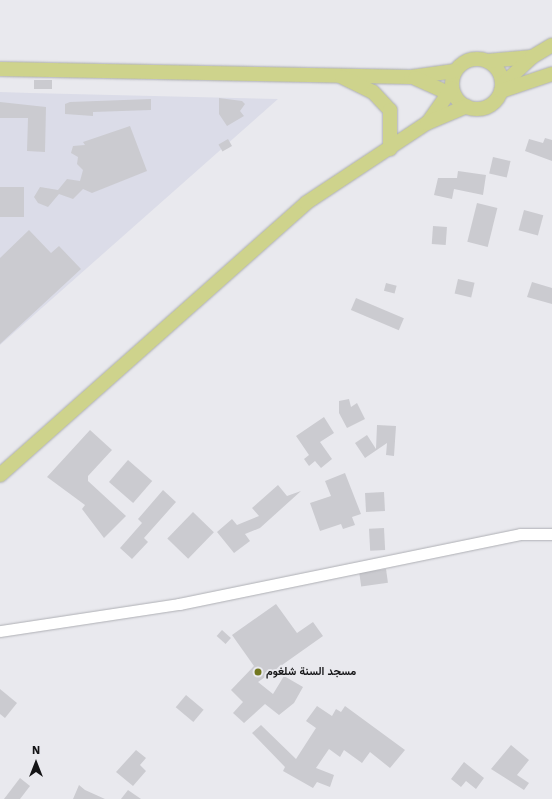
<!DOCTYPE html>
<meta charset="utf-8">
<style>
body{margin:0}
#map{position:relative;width:552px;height:799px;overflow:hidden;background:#e9e9ee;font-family:"Work Sans",Vazirmatn,sans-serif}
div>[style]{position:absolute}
.built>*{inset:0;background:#dbdce8}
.building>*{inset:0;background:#cbcbd0;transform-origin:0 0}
.roads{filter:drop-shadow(0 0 1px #aeafb4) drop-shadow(0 0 1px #aeafb4)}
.minor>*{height:11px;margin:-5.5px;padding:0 5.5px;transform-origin:5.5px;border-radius:5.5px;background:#fff}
.major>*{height:14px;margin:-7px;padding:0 7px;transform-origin:7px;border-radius:7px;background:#ced38c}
.major>.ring{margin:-7px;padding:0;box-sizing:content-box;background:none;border:14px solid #ced38c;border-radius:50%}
.dots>*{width:11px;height:11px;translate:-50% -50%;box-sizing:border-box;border:2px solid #e9e9ee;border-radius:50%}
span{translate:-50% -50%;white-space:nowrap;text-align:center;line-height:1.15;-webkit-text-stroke:4px #e9e9ee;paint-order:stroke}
.poi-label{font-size:11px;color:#141416;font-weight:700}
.left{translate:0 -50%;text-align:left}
.north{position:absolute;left:16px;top:743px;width:40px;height:40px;-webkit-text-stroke:3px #e9e9ee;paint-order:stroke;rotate:0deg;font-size:11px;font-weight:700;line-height:16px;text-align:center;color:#141416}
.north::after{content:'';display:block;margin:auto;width:14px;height:18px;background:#141416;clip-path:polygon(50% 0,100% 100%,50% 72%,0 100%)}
</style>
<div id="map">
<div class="built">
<i style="clip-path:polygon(0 92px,30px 93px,278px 99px,0 345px)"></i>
</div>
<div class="building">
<i style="left:34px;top:80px;width:18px;height:9px"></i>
<i style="clip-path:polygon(219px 98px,242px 101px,245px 104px,240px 111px,244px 116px,227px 126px,219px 114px)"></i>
<i style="clip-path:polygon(151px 99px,151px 110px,93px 112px,93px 116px,65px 114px,65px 104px,70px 102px)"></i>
<i style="clip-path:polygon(0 102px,46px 107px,45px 152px,27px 151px,28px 118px,0 118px)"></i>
<i style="clip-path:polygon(130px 126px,147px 171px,92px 193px,83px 189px,73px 199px,59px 194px,48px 207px,38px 203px,34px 197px,40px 187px,58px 190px,67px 179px,80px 181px,83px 170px,77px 164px,78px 157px,71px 153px,73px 146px,85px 145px,83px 142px)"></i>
<i style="clip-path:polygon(545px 138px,552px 140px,552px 161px,525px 151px,529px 139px,543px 143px)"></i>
<i style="left:228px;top:139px;width:8px;height:11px;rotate:60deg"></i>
<i style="left:493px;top:157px;width:18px;height:17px;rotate:13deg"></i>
<i style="clip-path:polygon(458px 171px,486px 175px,483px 195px,454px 189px,452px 199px,434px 195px,438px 178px,457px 178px)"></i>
<i style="left:0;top:187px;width:24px;height:30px"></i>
<i style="left:477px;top:203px;width:21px;height:40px;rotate:14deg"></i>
<i style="left:524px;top:210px;width:20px;height:21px;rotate:15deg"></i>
<i style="left:433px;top:226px;width:14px;height:18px;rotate:4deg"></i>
<i style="clip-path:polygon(29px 230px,51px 253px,59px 246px,81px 269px,0 344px,0 258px)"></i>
<i style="left:458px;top:279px;width:17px;height:15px;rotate:13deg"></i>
<i style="clip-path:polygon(532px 282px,552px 288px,552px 304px,527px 297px)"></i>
<i style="left:386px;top:283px;width:11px;height:8px;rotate:15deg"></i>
<i style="left:356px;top:298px;width:52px;height:13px;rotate:23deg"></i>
<i style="clip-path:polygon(349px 399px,351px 407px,357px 403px,365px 419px,347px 428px,339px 413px,339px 401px)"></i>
<i style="clip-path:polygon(324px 417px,334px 433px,320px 442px,332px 459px,321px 468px,315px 461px,309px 466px,304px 459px,309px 455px,296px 436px)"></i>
<i style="clip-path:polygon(377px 425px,396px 426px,394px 456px,386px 455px,387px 443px,365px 458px,355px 443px,367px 435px,376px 449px)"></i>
<i style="clip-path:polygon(90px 430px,112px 450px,88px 476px,88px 481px,126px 516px,104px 538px,82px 509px,85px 505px,47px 477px)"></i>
<i style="left:128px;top:460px;width:32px;height:29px;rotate:41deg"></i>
<i style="clip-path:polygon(345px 473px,361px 514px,352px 517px,355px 525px,343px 529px,341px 524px,320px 531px,310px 503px,331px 496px,325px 481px)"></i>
<i style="clip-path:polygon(278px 485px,287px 496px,301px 491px,260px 528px,245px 534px,250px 541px,234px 553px,217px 532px,232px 519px,237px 525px,259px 516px,252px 508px)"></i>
<i style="clip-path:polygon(163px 490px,176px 502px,144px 538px,148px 542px,132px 559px,120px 548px,142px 523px,138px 519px)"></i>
<i style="left:384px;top:492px;width:19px;height:19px;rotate:87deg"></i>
<i style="left:193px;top:512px;width:29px;height:37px;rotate:44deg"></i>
<i style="left:384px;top:528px;width:22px;height:15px;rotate:87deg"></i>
<i style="left:386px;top:569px;width:14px;height:27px;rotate:82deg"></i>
<i style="clip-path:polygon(276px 604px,297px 633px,313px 622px,323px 636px,258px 682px,273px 694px,284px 676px,303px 687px,294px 703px,279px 715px,265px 704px,244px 723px,233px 713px,243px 702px,231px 690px,254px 666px,232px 635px)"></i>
<i style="left:222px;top:630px;width:12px;height:8px;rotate:42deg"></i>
<i style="clip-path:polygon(0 689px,17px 703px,5px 718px,0 714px)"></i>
<i style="left:186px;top:695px;width:23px;height:16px;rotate:40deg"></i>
<i style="clip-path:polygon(317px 706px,332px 716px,336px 709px,341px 712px,345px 706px,405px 750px,390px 768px,370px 752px,362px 763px,344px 750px,340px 757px,329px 749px,316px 768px,334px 775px,330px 787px,317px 782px,313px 788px,283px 771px,285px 767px,252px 733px,261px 725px,296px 759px,316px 728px,306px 721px)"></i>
<i style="clip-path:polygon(511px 745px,529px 760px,517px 775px,529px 783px,524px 790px,491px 769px)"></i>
<i style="clip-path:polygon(136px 750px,146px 758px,140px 765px,146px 771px,133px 786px,116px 772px)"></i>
<i style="clip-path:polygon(464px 762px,484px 778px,476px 789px,466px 781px,461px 787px,451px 779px)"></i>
<i style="clip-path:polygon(20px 778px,30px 786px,20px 799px,4px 799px)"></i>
<i style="clip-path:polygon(79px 785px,85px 790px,105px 799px,73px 799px)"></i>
<i style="clip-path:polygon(128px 790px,141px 799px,121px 799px)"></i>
</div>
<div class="roads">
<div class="minor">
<i style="left:0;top:631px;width:181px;rotate:-8.6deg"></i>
<i style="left:179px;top:604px;width:348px;rotate:-11.6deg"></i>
<i style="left:520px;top:534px;width:32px"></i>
</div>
<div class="major">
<i class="ring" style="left:452px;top:59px;width:36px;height:36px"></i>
<i style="left:487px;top:61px;width:45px;rotate:-5.1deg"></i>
<i style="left:0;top:69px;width:411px;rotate:1.1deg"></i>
<i style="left:411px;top:77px;width:44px;rotate:-7.8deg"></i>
<i style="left:342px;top:77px;width:34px;rotate:26deg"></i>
<i style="left:373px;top:92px;width:25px;rotate:47deg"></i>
<i style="left:390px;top:110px;width:39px;rotate:90deg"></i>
<i style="left:415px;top:78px;width:44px;rotate:24.2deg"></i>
<i style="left:502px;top:85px;width:41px;rotate:-43deg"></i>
<i style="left:532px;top:57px;width:23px;rotate:-31deg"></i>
<i style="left:501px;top:91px;width:54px;rotate:-18.4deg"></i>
<i style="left:429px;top:121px;width:40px;rotate:-55.1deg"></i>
<i style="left:0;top:475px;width:409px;rotate:-41.6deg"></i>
<i style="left:306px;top:203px;width:145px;rotate:-33.5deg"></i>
<i style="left:427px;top:123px;width:43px;rotate:-23deg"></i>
</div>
</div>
<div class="dots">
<i style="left:258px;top:672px;background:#72771f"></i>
</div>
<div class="poi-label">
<span class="left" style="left:266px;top:672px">مسجد السنة شلغوم</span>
</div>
<div class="north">N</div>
</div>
